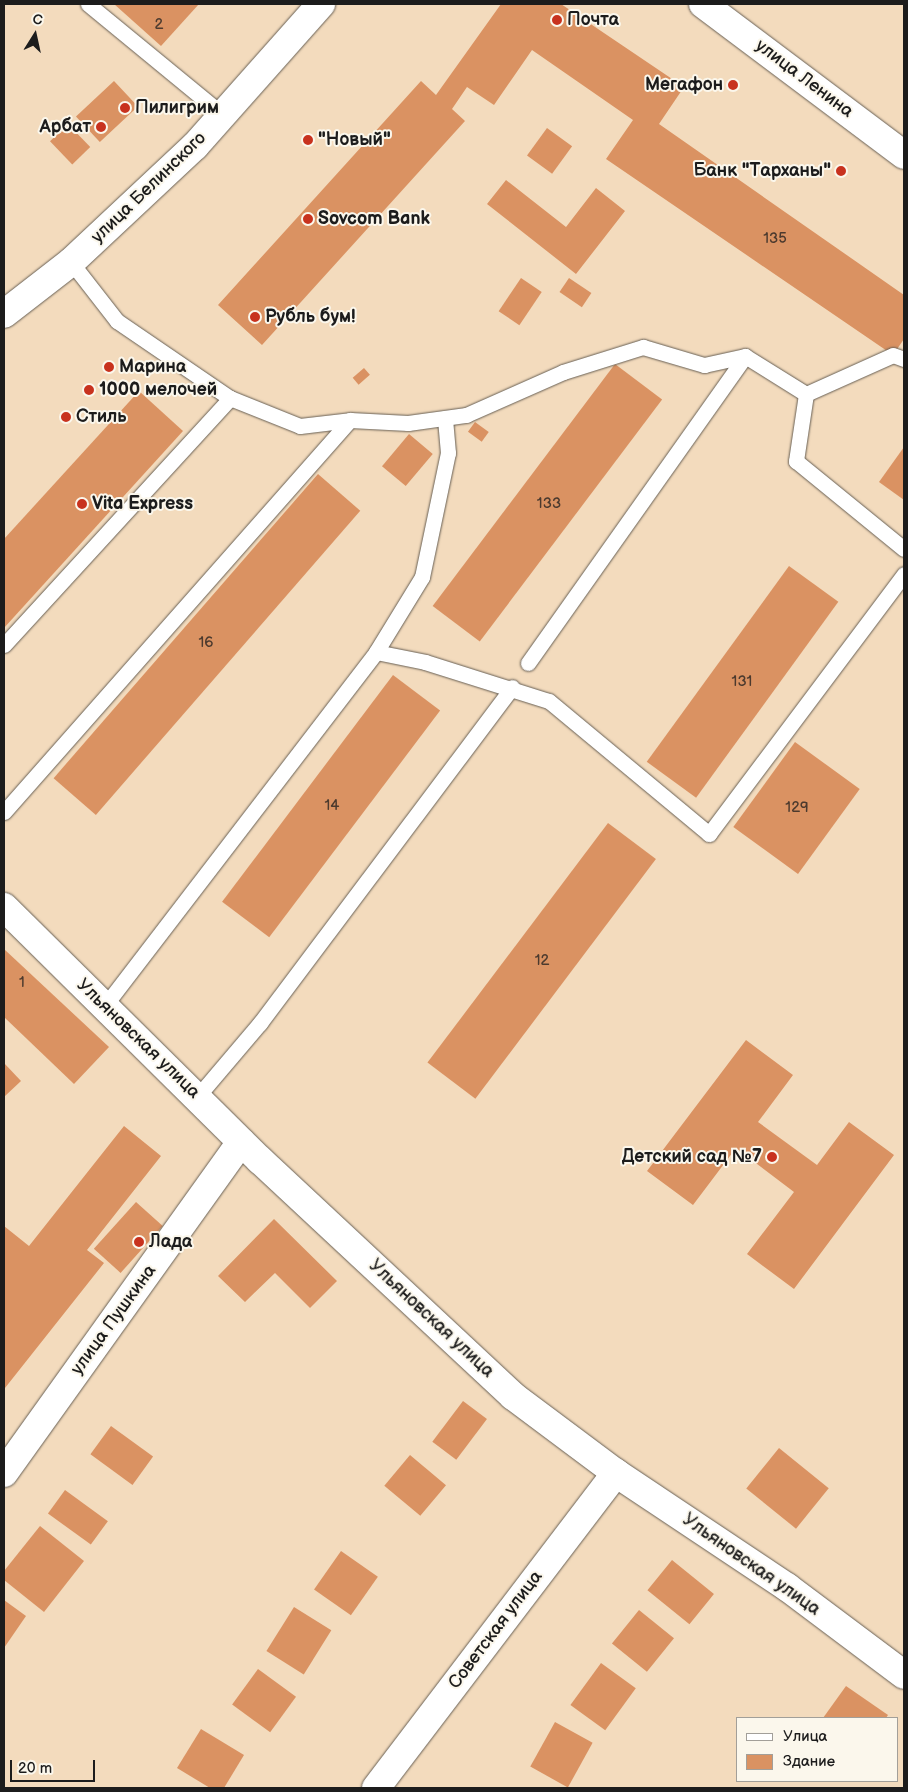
<!DOCTYPE html>
<meta charset="utf-8">
<style>
body{margin:0}
#map{position:relative;width:908px;height:1792px;overflow:hidden;background:#f3dbbd;font-family:"Balsamiq Sans",sans-serif}
div>[style]{position:absolute}
.building>*{inset:0;background:#da9262;transform-origin:0 0}
.roads{filter:drop-shadow(0 0 1px #675f54) drop-shadow(0 0 1px #675f54)}
.service>*{height:15px;margin:-7.5px;padding:0 7.5px;transform-origin:7.5px;border-radius:7.5px;background:#fff}
.minor>*{height:28px;margin:-14px;padding:0 14px;transform-origin:14px;border-radius:14px;background:#fff}
.secondary>*{height:28px;margin:-14px;padding:0 14px;transform-origin:14px;border-radius:14px;background:#fff}
.primary>*{height:28px;margin:-14px;padding:0 14px;transform-origin:14px;border-radius:14px;background:#fff}
.dots>*{width:14px;height:14px;translate:-50% -50%;box-sizing:border-box;border:2px solid #fbf7ec;border-radius:50%}
span{translate:-50% -50%;white-space:nowrap;text-align:center;line-height:1.15;-webkit-text-stroke:4px #fbf7ec;paint-order:stroke}
.number-label{font-size:15px;color:#4c3a2e}
.number-label span{-webkit-text-stroke-width:0}
.poi-label{font-size:18px;color:#1c1c1c;font-weight:700}
.left{translate:0 -50%;text-align:left}
.right{translate:-100% -50%;text-align:right}
.street-label{font-size:18px;color:#1c1c1c}
.frame{position:absolute;inset:0;border:5px solid #1c1c1c;pointer-events:none}
.legend{position:absolute;left:736px;top:1717px;width:162px;height:65px;box-sizing:border-box;background:#fbf7ec;border:1px solid #a29f99;margin:0;padding:6px 9px;list-style:none;font-size:15px;color:#1c1c1c}
.legend li{display:flex;align-items:center;gap:10px;height:25px}
.legend b{width:25px;border:1px solid #a29f99}
.north{position:absolute;left:10px;top:10px;width:50px;height:50px;-webkit-text-stroke:4px #fbf7ec;paint-order:stroke;rotate:10deg;font-size:14px;font-weight:700;line-height:20px;text-align:center;color:#1c1c1c}
.north::after{content:'';display:block;margin:auto;width:18px;height:22px;background:#1c1c1c;clip-path:polygon(50% 0,100% 100%,50% 72%,0 100%)}
.scale{position:absolute;left:10px;top:1760px;width:85px;height:22px;box-sizing:border-box;border:2px solid #1c1c1c;border-top:0;padding-left:6px;font-size:15px;line-height:18px;white-space:nowrap;color:#1c1c1c;-webkit-text-stroke:4px #fbf7ec;paint-order:stroke}
</style>
<div id="map">
<div class="building">
<i style="clip-path:polygon(114px 4px,199px 4px,161px 46px)"></i>
<i style="clip-path:polygon(501px 4px,561px 4px,684px 87px,659px 124px,904px 295px,904px 339px,893px 355px,606px 159px,633px 120px,532px 50px,494px 105px,467px 87px,452px 109px,465px 121px,262px 345px,218px 305px,421px 81px,436px 95px)"></i>
<i style="left:114px;top:81px;width:35px;height:52px;rotate:47deg"></i>
<i style="left:68px;top:124px;width:32px;height:25px;rotate:46deg"></i>
<i style="left:547px;top:128px;width:31px;height:34px;rotate:36deg"></i>
<i style="clip-path:polygon(506px 180px,566px 227px,596px 188px,625px 211px,576px 274px,487px 204px)"></i>
<i style="left:521px;top:278px;width:25px;height:40px;rotate:34deg"></i>
<i style="left:569px;top:278px;width:27px;height:17px;rotate:34deg"></i>
<i style="left:615px;top:364px;width:59px;height:303px;rotate:37deg"></i>
<i style="left:364px;top:368px;width:9px;height:15px;rotate:49deg"></i>
<i style="clip-path:polygon(139px 391px,183px 431px,4px 628px,4px 539px)"></i>
<i style="left:475px;top:422px;width:17px;height:12px;rotate:36deg"></i>
<i style="left:409px;top:434px;width:31px;height:42px;rotate:40deg"></i>
<i style="clip-path:polygon(904px 447px,904px 500px,879px 482px)"></i>
<i style="left:318px;top:474px;width:56px;height:403px;rotate:41deg"></i>
<i style="left:789px;top:566px;width:61px;height:242px;rotate:36deg"></i>
<i style="left:393px;top:675px;width:59px;height:284px;rotate:37deg"></i>
<i style="left:795px;top:742px;width:80px;height:105px;rotate:36deg"></i>
<i style="left:608px;top:823px;width:60px;height:300px;rotate:37deg"></i>
<i style="clip-path:polygon(4px 949px,109px 1047px,74px 1084px,4px 1017px)"></i>
<i style="clip-path:polygon(746px 1040px,793px 1075px,758px 1122px,817px 1165px,849px 1122px,894px 1155px,794px 1289px,747px 1254px,794px 1192px,736px 1148px,693px 1205px,647px 1171px)"></i>
<i style="clip-path:polygon(4px 1063px,21px 1081px,4px 1097px)"></i>
<i style="clip-path:polygon(124px 1126px,161px 1156px,87px 1250px,104px 1263px,5px 1388px,4px 1226px,29px 1246px)"></i>
<i style="left:136px;top:1202px;width:36px;height:63px;rotate:42deg"></i>
<i style="clip-path:polygon(274px 1219px,337px 1281px,310px 1308px,275px 1273px,245px 1302px,218px 1276px)"></i>
<i style="left:463px;top:1401px;width:30px;height:51px;rotate:37deg"></i>
<i style="left:111px;top:1426px;width:52px;height:35px;rotate:36deg"></i>
<i style="left:779px;top:1448px;width:64px;height:52px;rotate:39deg"></i>
<i style="left:410px;top:1455px;width:47px;height:40px;rotate:40deg"></i>
<i style="left:65px;top:1490px;width:53px;height:29px;rotate:36deg"></i>
<i style="clip-path:polygon(40px 1526px,84px 1561px,44px 1612px,4px 1580px,4px 1571px)"></i>
<i style="left:341px;top:1551px;width:45px;height:47px;rotate:35deg"></i>
<i style="left:672px;top:1560px;width:54px;height:39px;rotate:39deg"></i>
<i style="clip-path:polygon(4px 1600px,26px 1616px,4px 1648px)"></i>
<i style="left:294px;top:1607px;width:44px;height:52px;rotate:32deg"></i>
<i style="left:639px;top:1610px;width:45px;height:43px;rotate:39deg"></i>
<i style="left:601px;top:1663px;width:43px;height:52px;rotate:36deg"></i>
<i style="left:258px;top:1669px;width:47px;height:44px;rotate:36deg"></i>
<i style="clip-path:polygon(846px 1686px,888px 1715px,886px 1718px,823px 1718px)"></i>
<i style="left:555px;top:1722px;width:43px;height:51px;rotate:29deg"></i>
<i style="clip-path:polygon(201px 1729px,244px 1755px,224px 1788px,210px 1788px,177px 1768px)"></i>
</div>
<div class="roads">
<div class="service">
<i style="left:88px;top:4px;width:175px;rotate:39.4deg"></i>
<i style="left:71px;top:262px;width:75px;rotate:52.1deg"></i>
<i style="left:117px;top:321px;width:137px;rotate:34.3deg"></i>
<i style="left:230px;top:398px;width:75px;rotate:21.8deg"></i>
<i style="left:300px;top:426px;width:50px;rotate:-6.8deg"></i>
<i style="left:350px;top:420px;width:58px;rotate:3deg"></i>
<i style="left:408px;top:423px;width:59px;rotate:-7.9deg"></i>
<i style="left:466px;top:415px;width:106px;rotate:-23.9deg"></i>
<i style="left:563px;top:372px;width:84px;rotate:-17.4deg"></i>
<i style="left:643px;top:347px;width:64px;rotate:16.4deg"></i>
<i style="left:704px;top:365px;width:42px;rotate:-12.4deg"></i>
<i style="left:745px;top:356px;width:72px;rotate:31.9deg"></i>
<i style="left:806px;top:394px;width:95px;rotate:-24.1deg"></i>
<i style="left:893px;top:355px;width:12px;rotate:20deg"></i>
<i style="left:806px;top:394px;width:68px;rotate:98.5deg"></i>
<i style="left:796px;top:461px;width:139px;rotate:39.2deg"></i>
<i style="left:4px;top:645px;width:335px;rotate:-47.5deg"></i>
<i style="left:376px;top:652px;width:88px;rotate:-58.5deg"></i>
<i style="left:422px;top:577px;width:127px;rotate:-78.2deg"></i>
<i style="left:448px;top:453px;width:35px;rotate:-95deg"></i>
<i style="left:528px;top:663px;width:376px;rotate:-54.7deg"></i>
<i style="left:4px;top:812px;width:523px;rotate:-48.57deg"></i>
<i style="left:103px;top:1008px;width:449px;rotate:-52.5deg"></i>
<i style="left:376px;top:652px;width:50px;rotate:11.5deg"></i>
<i style="left:425px;top:662px;width:130px;rotate:17.5deg"></i>
<i style="left:549px;top:701px;width:208px;rotate:39.7deg"></i>
<i style="left:709px;top:834px;width:325px;rotate:-53.1deg"></i>
<i style="left:198px;top:1096px;width:96px;rotate:-49.7deg"></i>
<i style="left:260px;top:1023px;width:420px;rotate:-53.1deg"></i>
</div>
<div class="minor">
<i style="left:4px;top:907px;width:360px;rotate:44.7deg"></i>
<i style="left:260px;top:1160px;width:346px;rotate:43deg"></i>
<i style="left:513px;top:1396px;width:129px;rotate:36.8deg"></i>
<i style="left:616px;top:1473px;width:206px;rotate:33.7deg"></i>
<i style="left:787px;top:1587px;width:146px;rotate:36.9deg"></i>
<i style="left:4px;top:1473px;width:407px;rotate:-54.4deg"></i>
<i style="left:376px;top:1788px;width:396px;rotate:-52.7deg"></i>
</div>
<div class="secondary">
<i style="left:703px;top:4px;width:251px;rotate:36.9deg"></i>
</div>
<div class="primary">
<i style="left:4px;top:314px;width:85px;rotate:-37.8deg"></i>
<i style="left:71px;top:262px;width:170px;rotate:-43.1deg"></i>
<i style="left:195px;top:146px;width:190px;rotate:-48.4deg"></i>
</div>
</div>
<div class="dots">
<i style="left:557px;top:20px;background:#c8321e"></i>
<i style="left:733px;top:85px;background:#c8321e"></i>
<i style="left:125px;top:108px;background:#c8321e"></i>
<i style="left:101px;top:127px;background:#c8321e"></i>
<i style="left:308px;top:140px;background:#c8321e"></i>
<i style="left:841px;top:171px;background:#c8321e"></i>
<i style="left:308px;top:219px;background:#c8321e"></i>
<i style="left:255px;top:317px;background:#c8321e"></i>
<i style="left:109px;top:367px;background:#c8321e"></i>
<i style="left:89px;top:390px;background:#c8321e"></i>
<i style="left:66px;top:417px;background:#c8321e"></i>
<i style="left:82px;top:504px;background:#c8321e"></i>
<i style="left:772px;top:1157px;background:#c8321e"></i>
<i style="left:139px;top:1242px;background:#c8321e"></i>
</div>
<div class="number-label">
<span style="left:159px;top:25px">2</span>
<span style="left:775px;top:239px">135</span>
<span style="left:549px;top:504px">133</span>
<span style="left:206px;top:643px">16</span>
<span style="left:742px;top:682px">131</span>
<span style="left:332px;top:806px">14</span>
<span style="left:797px;top:808px">129</span>
<span style="left:542px;top:961px">12</span>
<span style="left:22px;top:983px">1</span>
</div>
<div class="poi-label">
<span class="left" style="left:567px;top:20px">Почта</span>
<span class="right" style="left:723px;top:85px">Мегафон</span>
<span class="left" style="left:135px;top:108px">Пилигрим</span>
<span class="right" style="left:91px;top:127px">Арбат</span>
<span class="left" style="left:318px;top:140px">"Новый"</span>
<span class="right" style="left:831px;top:171px">Банк "Тарханы"</span>
<span class="left" style="left:318px;top:219px">Sovcom Bank</span>
<span class="left" style="left:265px;top:317px">Рубль бум!</span>
<span class="left" style="left:119px;top:367px">Марина</span>
<span class="left" style="left:99px;top:390px">1000 мелочей</span>
<span class="left" style="left:76px;top:417px">Стиль</span>
<span class="left" style="left:92px;top:504px">Vita Express</span>
<span class="right" style="left:762px;top:1157px">Детский сад №7</span>
<span class="left" style="left:149px;top:1242px">Лада</span>
</div>
<div class="street-label">
<span style="left:804px;top:79px;rotate:37deg">улица Ленина</span>
<span style="left:149px;top:188px;rotate:-44deg">улица Белинского</span>
<span style="left:138px;top:1039px;rotate:44deg">Ульяновская улица</span>
<span style="left:431px;top:1319px;rotate:43deg">Ульяновская улица</span>
<span style="left:114px;top:1320px;rotate:-54deg">улица Пушкина</span>
<span style="left:751px;top:1565px;rotate:35deg">Ульяновская улица</span>
<span style="left:496px;top:1630px;rotate:-53deg">Советская улица</span>
</div>
<div class="frame"></div>
<ul class="legend">
<li><b style="height:6px;background:#fff"></b>Улица</li>
<li><b style="height:14px;background:#da9262"></b>Здание</li>
</ul>
<div class="north">С</div>
<div class="scale">20 m</div>
</div>
